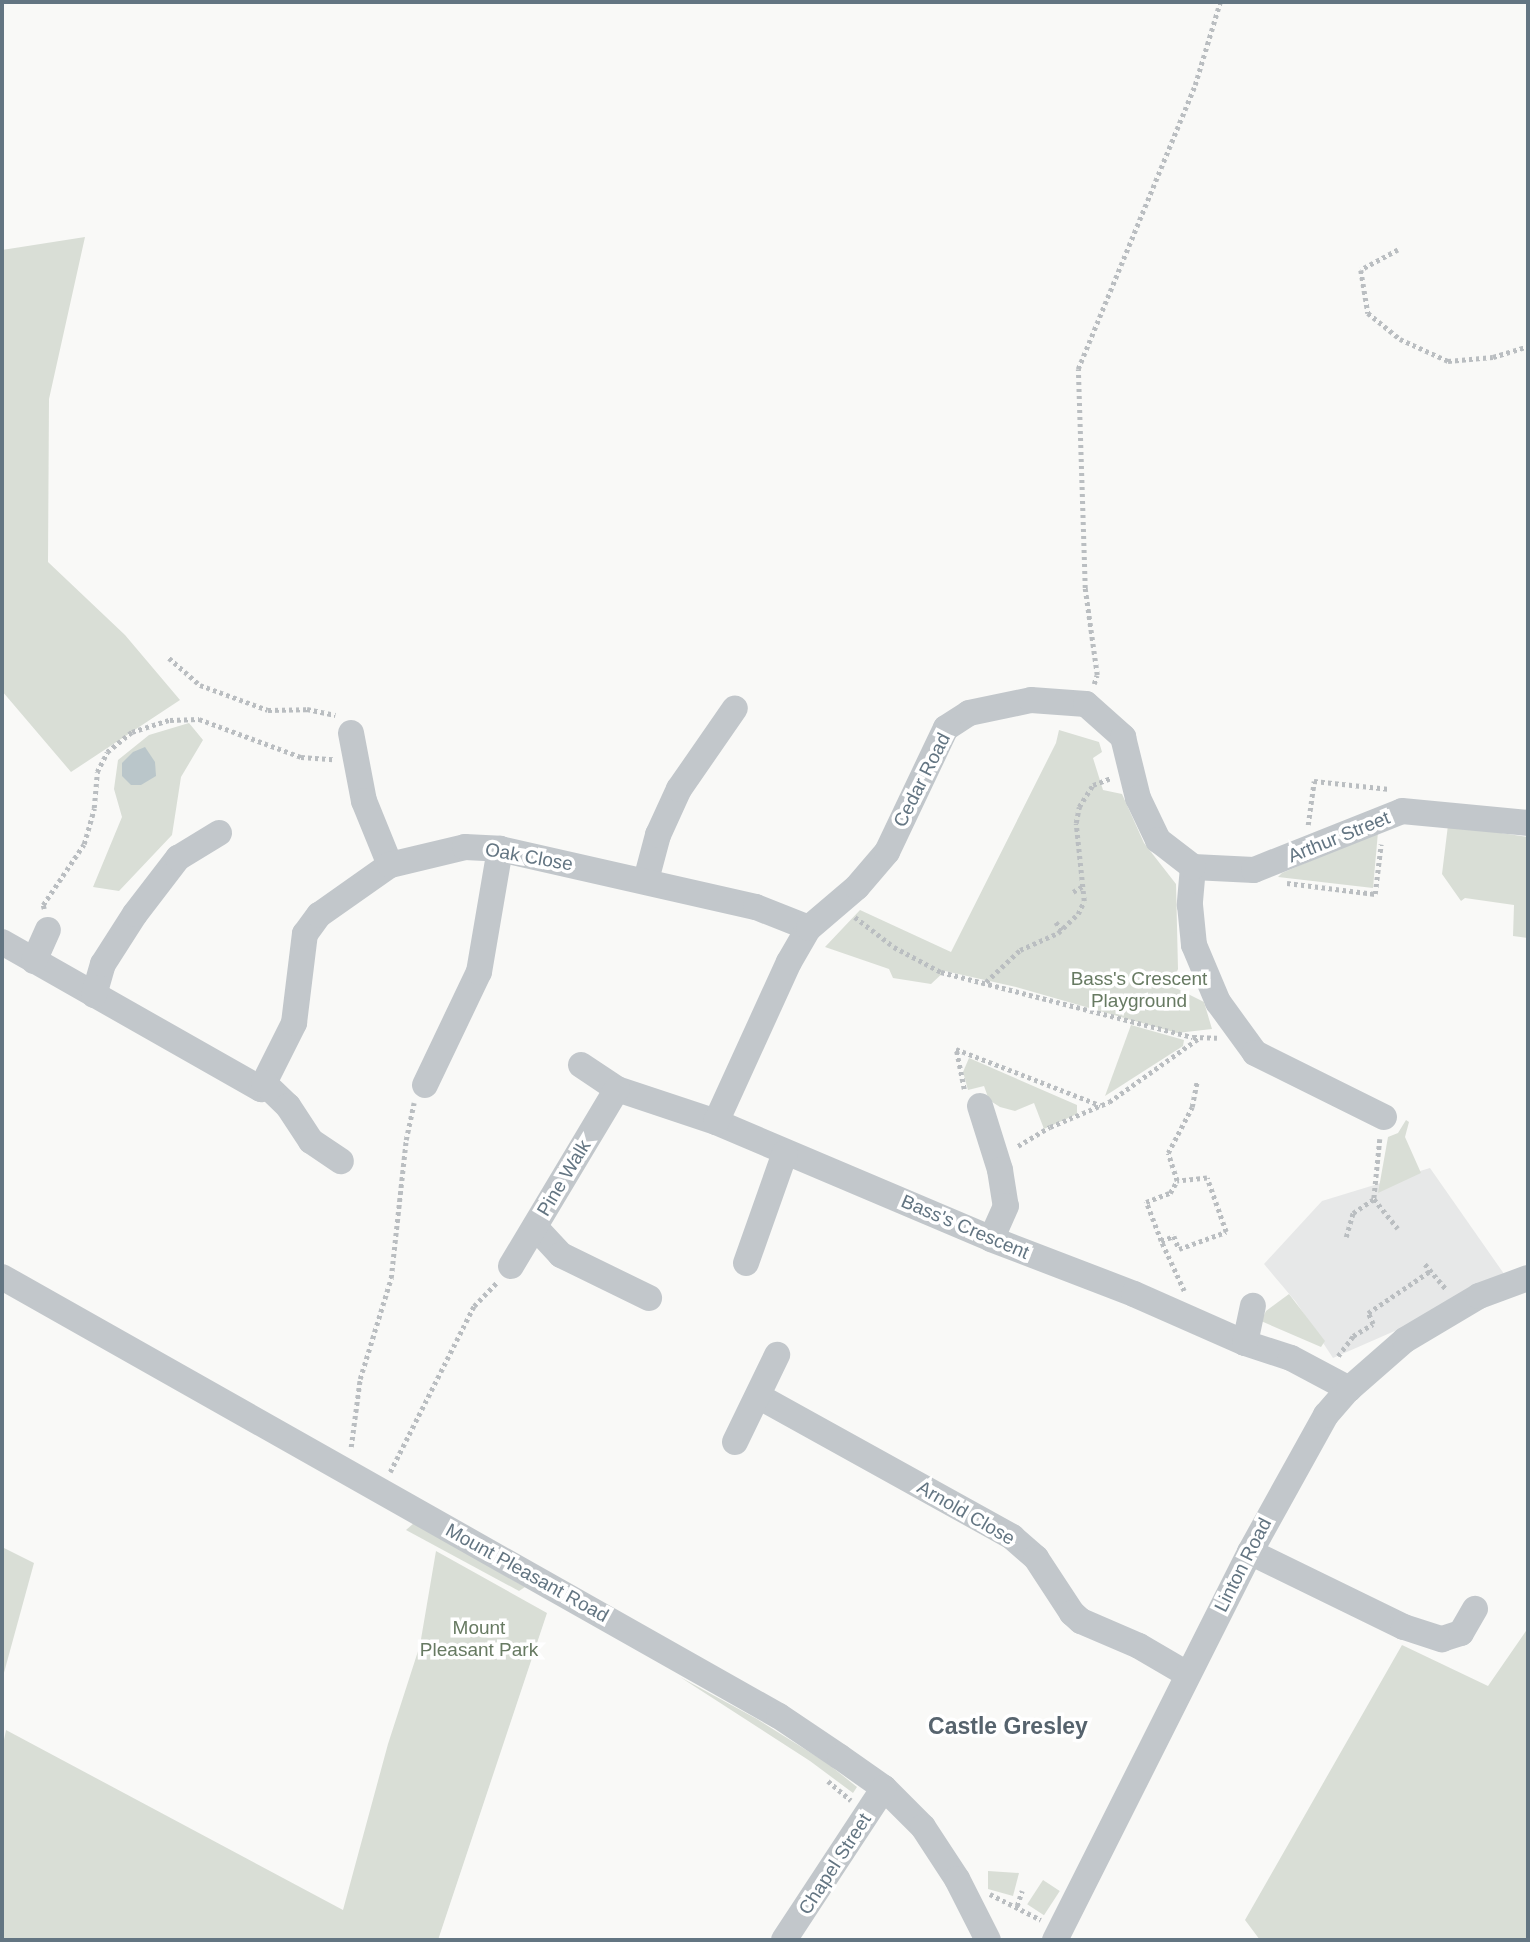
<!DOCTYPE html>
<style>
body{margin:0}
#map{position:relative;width:1530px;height:1942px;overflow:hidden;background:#f9f9f7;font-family:Helvetica,sans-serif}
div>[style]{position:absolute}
.built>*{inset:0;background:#e7e8e8}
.green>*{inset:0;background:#d9ded6;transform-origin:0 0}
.water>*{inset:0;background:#bac6ca}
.path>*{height:4.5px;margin-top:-2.25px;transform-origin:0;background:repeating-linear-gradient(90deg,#babec1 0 3.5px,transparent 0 7px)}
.minor>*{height:26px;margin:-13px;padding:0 13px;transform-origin:13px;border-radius:13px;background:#c2c7cb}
span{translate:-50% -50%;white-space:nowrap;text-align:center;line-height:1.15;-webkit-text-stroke:7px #fff;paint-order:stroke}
.street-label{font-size:19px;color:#637582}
.park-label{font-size:19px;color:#677a62}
.quarter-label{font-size:23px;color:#56636d;font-weight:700}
.frame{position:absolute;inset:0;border:4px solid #637582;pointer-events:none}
</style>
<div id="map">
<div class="built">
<i style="clip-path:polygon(1430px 1168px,1509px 1281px,1333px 1358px,1296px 1302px,1264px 1264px,1322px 1201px)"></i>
</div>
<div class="green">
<i style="clip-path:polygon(85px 237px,49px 399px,48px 562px,125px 635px,180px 700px,71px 772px,2px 691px,2px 250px)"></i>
<i style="clip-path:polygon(189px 723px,203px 740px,181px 777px,172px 835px,119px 891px,93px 887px,122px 817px,114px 789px,118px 760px,149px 735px)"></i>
<i style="clip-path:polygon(1059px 730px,1099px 742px,1102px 752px,1093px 758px,1103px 790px,1122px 794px,1144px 843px,1176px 884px,1178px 969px,1172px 986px,1204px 1002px,1212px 1029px,1177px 1033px,1016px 987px,945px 971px,931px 984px,893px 978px,889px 969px,825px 947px,860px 910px,951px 952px,1056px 743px)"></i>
<i style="clip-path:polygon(1448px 825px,1528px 837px,1528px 938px,1513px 936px,1514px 905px,1465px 898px,1461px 901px,1442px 874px)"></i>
<i style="clip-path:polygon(1378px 832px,1373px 888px,1278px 877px,1282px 873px)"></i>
<i style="clip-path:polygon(1131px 1025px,1184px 1040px,1183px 1046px,1105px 1096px)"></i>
<i style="clip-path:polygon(969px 1058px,1077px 1105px,1077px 1114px,1044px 1129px,1034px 1103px,1015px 1111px,1000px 1107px,989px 1100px,984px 1086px,968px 1090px,963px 1072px)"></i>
<i style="clip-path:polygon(1406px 1120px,1409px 1122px,1405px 1137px,1421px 1173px,1378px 1193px,1388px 1137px,1398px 1133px)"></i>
<i style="clip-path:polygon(1289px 1294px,1325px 1341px,1321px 1347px,1261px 1321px,1266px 1311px)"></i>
<i style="clip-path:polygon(414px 1523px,525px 1587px,519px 1591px,406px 1530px)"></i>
<i style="clip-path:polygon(2px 1547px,34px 1563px,2px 1680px)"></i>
<i style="clip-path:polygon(436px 1551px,547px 1613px,438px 1940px,2px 1940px,2px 1750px,6px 1730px,343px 1910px,388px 1744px,420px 1645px)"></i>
<i style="clip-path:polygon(1528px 1628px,1528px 1940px,1260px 1940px,1245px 1920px,1402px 1645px,1488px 1686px)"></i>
<i style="clip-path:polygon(680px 1677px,757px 1719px,827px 1763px,857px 1787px,853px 1793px,810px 1761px)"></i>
<i style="clip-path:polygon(988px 1871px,1019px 1873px,1013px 1896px,988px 1889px)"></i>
<i style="left:1043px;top:1880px;width:20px;height:29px;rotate:33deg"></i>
</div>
<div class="water">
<i style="clip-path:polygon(145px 747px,155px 762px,156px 776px,141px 785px,131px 785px,122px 776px,122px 763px,133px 752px)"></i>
</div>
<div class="path">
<i style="left:1398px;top:250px;width:42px;rotate:151.6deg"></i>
<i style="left:1361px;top:270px;width:44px;rotate:80.8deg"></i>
<i style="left:1368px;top:313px;width:41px;rotate:39.1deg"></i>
<i style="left:1400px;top:339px;width:53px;rotate:24.6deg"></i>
<i style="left:1448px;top:361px;width:45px;rotate:-5.1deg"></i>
<i style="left:1493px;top:357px;width:37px;rotate:-17deg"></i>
<i style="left:169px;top:658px;width:41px;rotate:41.1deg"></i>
<i style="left:200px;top:685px;width:72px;rotate:20.2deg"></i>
<i style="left:268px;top:710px;width:39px;rotate:-1deg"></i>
<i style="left:307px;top:709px;width:29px;rotate:12deg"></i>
<i style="left:1094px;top:684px;width:9px;rotate:-72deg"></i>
<i style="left:1097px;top:675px;width:88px;rotate:-97.9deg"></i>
<i style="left:1085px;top:588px;width:219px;rotate:-91.8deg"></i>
<i style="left:1078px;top:369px;width:307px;rotate:-67.6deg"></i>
<i style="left:1195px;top:85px;width:87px;rotate:-73.2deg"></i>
<i style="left:1308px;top:825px;width:44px;rotate:-82.2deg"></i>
<i style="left:1314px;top:781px;width:76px;rotate:6deg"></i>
<i style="left:1287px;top:883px;width:89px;rotate:7.1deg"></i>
<i style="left:1375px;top:894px;width:50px;rotate:-83.2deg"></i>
<i style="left:1073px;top:892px;width:12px;rotate:-31deg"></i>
<i style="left:44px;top:909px;width:4px;rotate:-104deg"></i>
<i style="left:43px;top:905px;width:73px;rotate:-56.1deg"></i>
<i style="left:84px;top:844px;width:37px;rotate:-74deg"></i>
<i style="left:94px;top:808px;width:36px;rotate:-85deg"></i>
<i style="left:97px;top:772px;width:22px;rotate:-63deg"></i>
<i style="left:107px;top:752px;width:32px;rotate:-39deg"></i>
<i style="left:132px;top:732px;width:40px;rotate:-18deg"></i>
<i style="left:170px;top:720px;width:29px;rotate:-2deg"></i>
<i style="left:199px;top:719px;width:109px;rotate:20.4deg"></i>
<i style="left:301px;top:757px;width:32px;rotate:4deg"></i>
<i style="left:855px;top:917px;width:49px;rotate:37.6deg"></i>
<i style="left:894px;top:947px;width:53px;rotate:28deg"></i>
<i style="left:941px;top:972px;width:260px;rotate:14.5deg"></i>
<i style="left:1193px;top:1037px;width:24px;rotate:2deg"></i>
<i style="left:1056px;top:922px;width:10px;rotate:53deg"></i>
<i style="left:986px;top:982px;width:47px;rotate:-43.3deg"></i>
<i style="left:1020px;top:950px;width:42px;rotate:-24.1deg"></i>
<i style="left:1058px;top:933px;width:28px;rotate:-44deg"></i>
<i style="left:1078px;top:914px;width:14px;rotate:-65deg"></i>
<i style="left:1084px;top:901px;width:78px;rotate:-95.9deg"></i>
<i style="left:1076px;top:823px;width:16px;rotate:-79deg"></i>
<i style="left:1079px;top:807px;width:26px;rotate:-58deg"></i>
<i style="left:1093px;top:785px;width:19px;rotate:-21deg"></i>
<i style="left:964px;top:1089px;width:41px;rotate:-101.3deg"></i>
<i style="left:956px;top:1049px;width:155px;rotate:21.3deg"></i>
<i style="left:1380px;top:1139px;width:60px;rotate:95.7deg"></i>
<i style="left:1374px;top:1199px;width:38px;rotate:51deg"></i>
<i style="left:1018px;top:1146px;width:37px;rotate:-31deg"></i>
<i style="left:1050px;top:1127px;width:64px;rotate:-23deg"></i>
<i style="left:1109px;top:1102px;width:110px;rotate:-35.4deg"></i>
<i style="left:1346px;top:1237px;width:25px;rotate:-74deg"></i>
<i style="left:1353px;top:1213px;width:25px;rotate:-34deg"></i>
<i style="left:1161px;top:1241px;width:42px;rotate:-111deg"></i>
<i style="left:1146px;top:1202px;width:26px;rotate:-21deg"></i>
<i style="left:1170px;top:1193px;width:14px;rotate:-60deg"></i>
<i style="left:1425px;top:1264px;width:34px;rotate:50deg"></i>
<i style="left:1184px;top:1291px;width:55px;rotate:-114.7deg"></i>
<i style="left:1161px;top:1241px;width:14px;rotate:-21deg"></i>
<i style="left:1174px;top:1236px;width:14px;rotate:69deg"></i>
<i style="left:1179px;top:1249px;width:50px;rotate:-19.9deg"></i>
<i style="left:1226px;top:1232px;width:57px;rotate:-109.4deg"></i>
<i style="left:1207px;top:1178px;width:30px;rotate:174deg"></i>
<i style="left:1177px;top:1181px;width:29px;rotate:-108deg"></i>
<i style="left:1168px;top:1153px;width:52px;rotate:-62.4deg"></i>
<i style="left:1192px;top:1107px;width:26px;rotate:-79deg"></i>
<i style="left:1338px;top:1356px;width:25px;rotate:-53deg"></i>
<i style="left:1353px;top:1336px;width:23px;rotate:-31deg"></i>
<i style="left:1373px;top:1324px;width:12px;rotate:-114deg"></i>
<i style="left:1368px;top:1313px;width:75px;rotate:-34.1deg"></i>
<i style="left:351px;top:1447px;width:69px;rotate:-82.5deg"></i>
<i style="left:360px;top:1379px;width:106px;rotate:-72.9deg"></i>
<i style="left:391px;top:1278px;width:139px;rotate:-83.8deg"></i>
<i style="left:406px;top:1140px;width:38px;rotate:-78deg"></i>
<i style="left:390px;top:1472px;width:186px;rotate:-63.2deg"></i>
<i style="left:474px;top:1306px;width:33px;rotate:-46deg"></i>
<i style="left:828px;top:1781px;width:30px;rotate:40deg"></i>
<i style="left:990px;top:1894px;width:57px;rotate:27deg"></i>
<i style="left:1017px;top:1906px;width:16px;rotate:-72deg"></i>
</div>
<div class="minor">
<i style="left:351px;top:733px;width:69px;rotate:79.2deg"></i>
<i style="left:364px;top:801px;width:69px;rotate:67.9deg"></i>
<i style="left:1193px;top:867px;width:38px;rotate:95deg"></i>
<i style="left:1190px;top:905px;width:40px;rotate:84.3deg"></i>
<i style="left:1194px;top:945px;width:62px;rotate:67.2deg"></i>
<i style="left:1218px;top:1002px;width:63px;rotate:54deg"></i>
<i style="left:1255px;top:1053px;width:144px;rotate:26.4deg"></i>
<i style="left:1193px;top:867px;width:61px;rotate:2.8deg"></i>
<i style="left:1254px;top:870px;width:159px;rotate:-21.7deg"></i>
<i style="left:1402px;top:811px;width:127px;rotate:5.4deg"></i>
<i style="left:646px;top:880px;width:47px;rotate:-75.1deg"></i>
<i style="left:658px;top:835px;width:51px;rotate:-65.5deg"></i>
<i style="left:679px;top:789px;width:98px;rotate:-55.3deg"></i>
<i style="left:2px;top:942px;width:298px;rotate:29.6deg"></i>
<i style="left:261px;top:1089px;width:74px;rotate:-63.4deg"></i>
<i style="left:294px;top:1023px;width:90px;rotate:-83deg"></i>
<i style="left:305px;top:934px;width:24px;rotate:-54deg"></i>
<i style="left:319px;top:915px;width:87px;rotate:-35.2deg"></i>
<i style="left:390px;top:865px;width:77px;rotate:-13.5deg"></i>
<i style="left:465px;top:847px;width:35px;rotate:3deg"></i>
<i style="left:500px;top:849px;width:262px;rotate:12.8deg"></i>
<i style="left:756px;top:907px;width:57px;rotate:21.6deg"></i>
<i style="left:34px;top:961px;width:34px;rotate:-66deg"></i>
<i style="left:94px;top:995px;width:32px;rotate:-74deg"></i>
<i style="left:103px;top:964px;width:59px;rotate:-57.4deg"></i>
<i style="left:135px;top:914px;width:71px;rotate:-52.5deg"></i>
<i style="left:178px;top:858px;width:48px;rotate:-31.4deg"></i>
<i style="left:581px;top:1065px;width:43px;rotate:33.7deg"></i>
<i style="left:617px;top:1089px;width:104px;rotate:18.4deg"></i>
<i style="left:716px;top:1122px;width:299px;rotate:23deg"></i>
<i style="left:991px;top:1239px;width:153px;rotate:21deg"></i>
<i style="left:1134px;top:1294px;width:121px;rotate:23.8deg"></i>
<i style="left:1245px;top:1343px;width:48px;rotate:18.1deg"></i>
<i style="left:1291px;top:1358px;width:66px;rotate:28.1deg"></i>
<i style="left:264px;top:1083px;width:33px;rotate:44deg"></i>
<i style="left:288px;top:1106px;width:42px;rotate:56.7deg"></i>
<i style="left:311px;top:1141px;width:36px;rotate:34deg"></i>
<i style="left:425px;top:1085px;width:125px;rotate:-64.5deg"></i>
<i style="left:479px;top:972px;width:125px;rotate:-80.3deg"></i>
<i style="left:980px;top:1106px;width:67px;rotate:72.6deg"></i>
<i style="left:1000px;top:1170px;width:36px;rotate:81deg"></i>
<i style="left:1006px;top:1206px;width:36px;rotate:114deg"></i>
<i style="left:716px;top:1122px;width:176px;rotate:-65.5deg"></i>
<i style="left:789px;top:962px;width:39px;rotate:-60deg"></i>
<i style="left:809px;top:928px;width:63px;rotate:-40.5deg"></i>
<i style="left:857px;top:887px;width:46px;rotate:-49.4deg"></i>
<i style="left:887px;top:852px;width:137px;rotate:-64.6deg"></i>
<i style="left:946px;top:728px;width:27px;rotate:-33deg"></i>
<i style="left:969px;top:713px;width:63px;rotate:-11.8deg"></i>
<i style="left:1031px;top:700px;width:55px;rotate:4.2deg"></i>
<i style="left:1086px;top:704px;width:50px;rotate:41.7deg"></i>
<i style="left:1123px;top:737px;width:63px;rotate:76.2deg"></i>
<i style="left:1138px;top:798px;width:47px;rotate:64.5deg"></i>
<i style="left:1158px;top:840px;width:44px;rotate:37.6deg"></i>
<i style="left:535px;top:1227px;width:38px;rotate:47deg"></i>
<i style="left:561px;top:1255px;width:98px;rotate:26deg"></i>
<i style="left:746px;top:1263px;width:117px;rotate:-70.5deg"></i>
<i style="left:511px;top:1266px;width:206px;rotate:-59.1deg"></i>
<i style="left:2px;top:1277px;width:892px;rotate:29.47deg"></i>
<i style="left:779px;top:1716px;width:73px;rotate:33.9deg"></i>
<i style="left:840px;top:1757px;width:54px;rotate:35.2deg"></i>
<i style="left:884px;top:1788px;width:55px;rotate:45deg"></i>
<i style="left:923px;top:1827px;width:62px;rotate:56.8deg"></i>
<i style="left:957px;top:1879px;width:68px;rotate:63.1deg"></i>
<i style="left:1245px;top:1343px;width:38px;rotate:-78deg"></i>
<i style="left:758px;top:1396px;width:291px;rotate:29deg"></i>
<i style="left:1012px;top:1537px;width:32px;rotate:41deg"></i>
<i style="left:1036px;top:1558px;width:66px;rotate:56.8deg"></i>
<i style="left:1072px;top:1613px;width:12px;rotate:42deg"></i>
<i style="left:1081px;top:1621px;width:63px;rotate:23.3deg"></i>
<i style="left:1139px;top:1646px;width:56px;rotate:30.3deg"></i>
<i style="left:735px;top:1442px;width:97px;rotate:-64.2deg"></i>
<i style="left:1250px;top:1552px;width:171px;rotate:26deg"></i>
<i style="left:1404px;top:1627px;width:40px;rotate:18deg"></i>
<i style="left:1442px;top:1639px;width:20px;rotate:-18deg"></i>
<i style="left:1461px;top:1633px;width:28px;rotate:-60deg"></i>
<i style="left:784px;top:1940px;width:182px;rotate:-56.7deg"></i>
<i style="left:1055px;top:1940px;width:434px;rotate:-63.3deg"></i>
<i style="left:1250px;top:1552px;width:157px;rotate:-61deg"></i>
<i style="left:1326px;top:1415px;width:35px;rotate:-49deg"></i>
<i style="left:1349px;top:1389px;width:74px;rotate:-41.2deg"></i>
<i style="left:1405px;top:1340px;width:86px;rotate:-30.7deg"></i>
<i style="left:1479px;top:1296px;width:52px;rotate:-20.2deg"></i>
</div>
<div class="street-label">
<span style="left:922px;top:780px;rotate:-63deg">Cedar Road</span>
<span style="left:1339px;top:837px;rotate:-22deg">Arthur Street</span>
<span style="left:529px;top:857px;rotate:10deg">Oak Close</span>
<span style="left:564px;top:1178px;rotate:-59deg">Pine Walk</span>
<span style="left:965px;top:1227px;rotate:23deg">Bass's Crescent</span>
<span style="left:966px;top:1513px;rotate:30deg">Arnold Close</span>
<span style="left:1243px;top:1565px;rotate:-63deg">Linton Road</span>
<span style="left:527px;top:1573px;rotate:29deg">Mount Pleasant Road</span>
<span style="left:835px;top:1864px;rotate:-57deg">Chapel Street</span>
</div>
<div class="park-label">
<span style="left:1139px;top:990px">Bass's Crescent<br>Playground</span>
<span style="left:479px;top:1639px">Mount<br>Pleasant Park</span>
</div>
<div class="quarter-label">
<span style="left:1008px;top:1726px">Castle Gresley</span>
</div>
<div class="frame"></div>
</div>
